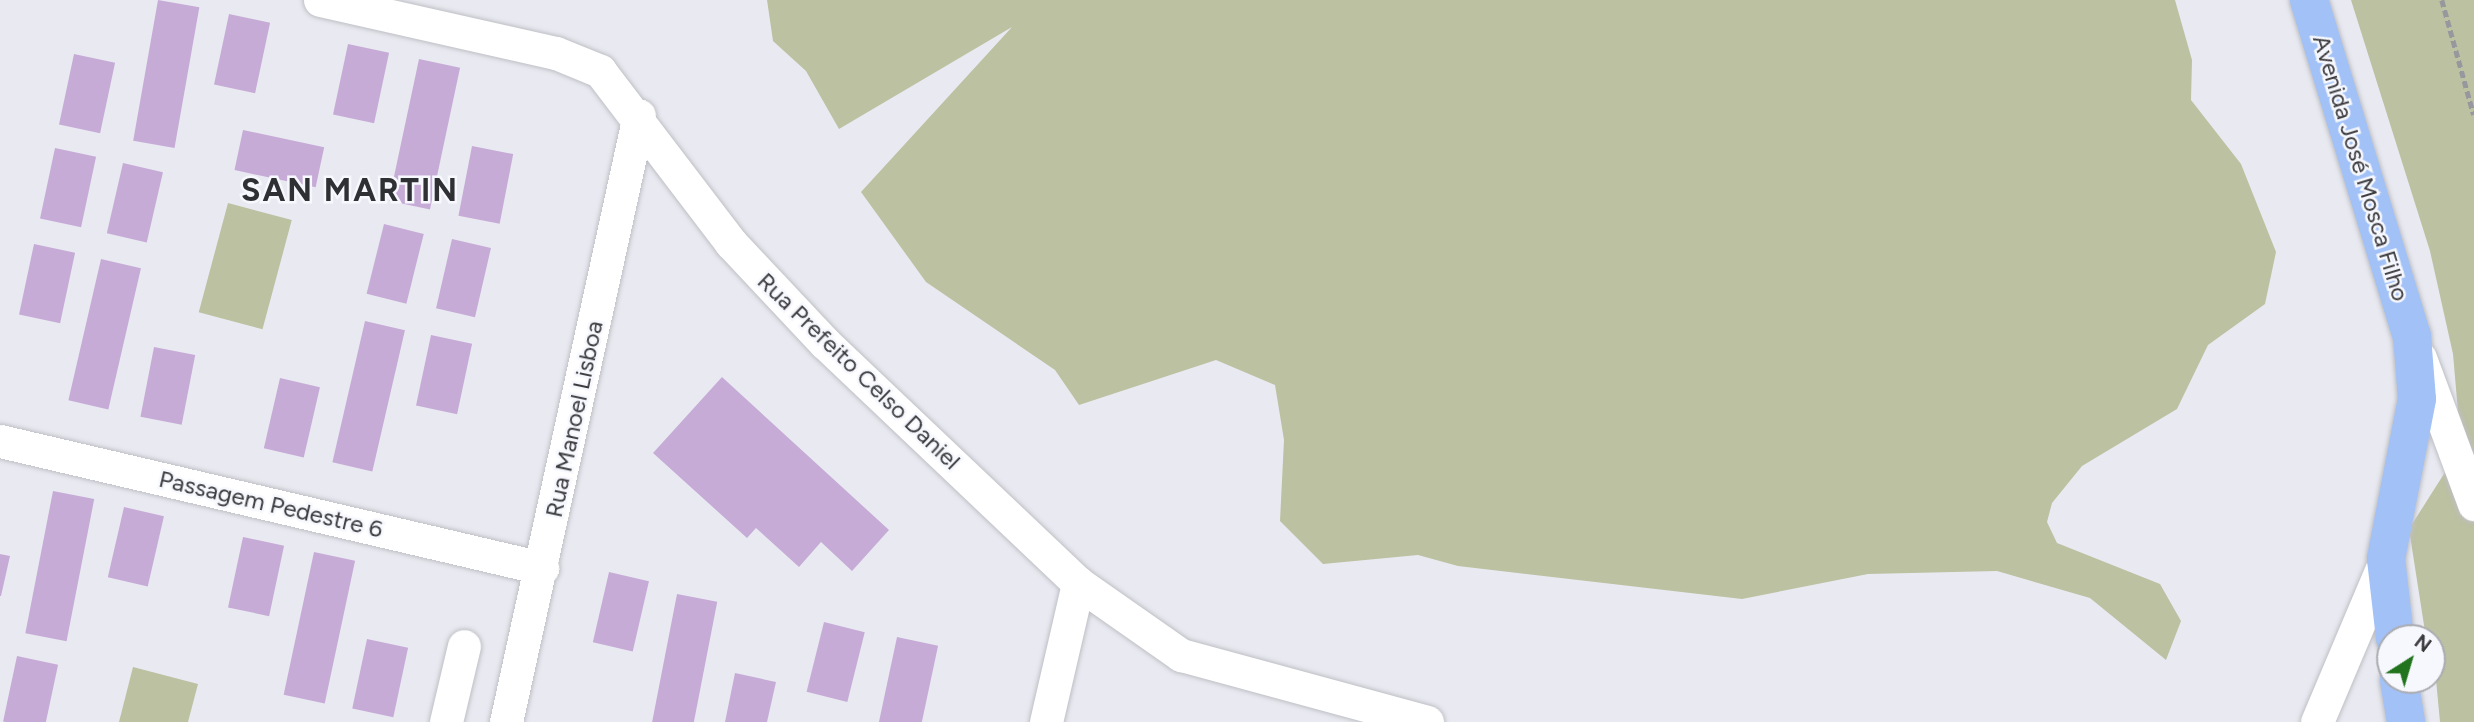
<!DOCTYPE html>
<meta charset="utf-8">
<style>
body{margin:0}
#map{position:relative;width:2474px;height:722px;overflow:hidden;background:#e9eaf1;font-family:Figtree,sans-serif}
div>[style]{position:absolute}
.green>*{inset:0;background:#bcc1a2;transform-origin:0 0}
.building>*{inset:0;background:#c7abd7;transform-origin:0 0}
.path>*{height:4.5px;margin-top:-2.25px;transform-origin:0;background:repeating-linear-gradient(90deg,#97989d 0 7px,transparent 0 10.5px)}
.roads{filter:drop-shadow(0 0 2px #bebfc5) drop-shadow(0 0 2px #bebfc5)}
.minor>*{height:33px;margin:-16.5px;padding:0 16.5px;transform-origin:16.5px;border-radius:16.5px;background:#fff}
.major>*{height:38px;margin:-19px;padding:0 19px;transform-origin:19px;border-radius:19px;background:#a1c1f7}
span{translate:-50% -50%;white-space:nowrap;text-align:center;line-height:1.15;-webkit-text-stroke:5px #f6f8fe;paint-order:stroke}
.street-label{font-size:24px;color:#3b3b3e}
.district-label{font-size:32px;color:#2f3034;font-weight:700;letter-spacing:2px}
.north{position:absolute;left:2376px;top:624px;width:70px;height:70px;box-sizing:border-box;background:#f6f8fe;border:2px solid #abacb1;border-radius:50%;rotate:37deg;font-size:19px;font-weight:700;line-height:28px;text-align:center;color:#3b3b3e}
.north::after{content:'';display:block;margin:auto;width:24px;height:32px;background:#21731d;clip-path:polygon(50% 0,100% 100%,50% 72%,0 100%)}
</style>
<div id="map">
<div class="green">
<i style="clip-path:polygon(767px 0,2175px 0,2192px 60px,2191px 100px,2241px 164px,2276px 252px,2265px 304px,2208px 345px,2177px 409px,2082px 466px,2052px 503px,2047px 522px,2057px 543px,2160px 584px,2181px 621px,2166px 660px,2090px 598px,1997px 571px,1868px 574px,1742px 599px,1458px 566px,1418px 555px,1323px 564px,1280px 521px,1284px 440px,1275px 385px,1216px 360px,1079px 405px,1055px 370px,926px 282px,861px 192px,1012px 27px,839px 129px,806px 71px,773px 41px)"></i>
<i style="clip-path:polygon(2351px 0,2474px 0,2474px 722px,2440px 722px,2432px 638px,2426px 638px,2409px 529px,2461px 447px,2453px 354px,2430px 251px)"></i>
<i style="left:228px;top:203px;width:66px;height:113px;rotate:15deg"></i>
<i style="clip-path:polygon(133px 667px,198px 684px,188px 722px,119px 722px)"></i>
</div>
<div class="building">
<i style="left:158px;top:0;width:42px;height:143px;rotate:10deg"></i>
<i style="left:229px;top:14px;width:42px;height:72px;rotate:12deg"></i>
<i style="left:348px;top:44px;width:42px;height:72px;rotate:12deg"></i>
<i style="left:74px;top:54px;width:42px;height:72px;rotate:12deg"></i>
<i style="left:419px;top:59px;width:42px;height:145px;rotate:12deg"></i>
<i style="left:243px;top:130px;width:83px;height:41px;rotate:12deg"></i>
<i style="left:472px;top:146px;width:42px;height:71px;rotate:11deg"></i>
<i style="left:55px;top:148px;width:42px;height:72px;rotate:12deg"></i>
<i style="left:123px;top:163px;width:41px;height:72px;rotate:13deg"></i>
<i style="left:384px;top:224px;width:41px;height:72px;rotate:14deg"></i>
<i style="left:452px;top:239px;width:40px;height:71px;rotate:13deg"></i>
<i style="left:34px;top:244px;width:42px;height:72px;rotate:12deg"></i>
<i style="left:101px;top:259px;width:41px;height:145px;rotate:13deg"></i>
<i style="left:365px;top:321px;width:41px;height:145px;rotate:13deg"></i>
<i style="left:431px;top:335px;width:42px;height:72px;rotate:12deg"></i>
<i style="left:154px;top:347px;width:42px;height:71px;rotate:11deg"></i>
<i style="clip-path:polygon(722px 377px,889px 530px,852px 571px,821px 542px,799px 567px,756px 528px,747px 538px,653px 453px)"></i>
<i style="left:280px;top:378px;width:41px;height:72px;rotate:13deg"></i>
<i style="left:53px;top:491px;width:42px;height:145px;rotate:11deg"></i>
<i style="left:124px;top:507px;width:41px;height:72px;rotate:13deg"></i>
<i style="left:243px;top:537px;width:42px;height:72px;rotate:12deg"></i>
<i style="left:314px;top:552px;width:42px;height:146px;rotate:12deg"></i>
<i style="clip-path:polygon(0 554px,10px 556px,1px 596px,0 596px)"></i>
<i style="left:609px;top:572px;width:41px;height:72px;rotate:13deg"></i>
<i style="left:677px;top:594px;width:41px;height:131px;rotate:11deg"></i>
<i style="left:824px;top:622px;width:42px;height:72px;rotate:14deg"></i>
<i style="left:897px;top:637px;width:42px;height:87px;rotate:12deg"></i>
<i style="left:367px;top:639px;width:42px;height:71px;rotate:12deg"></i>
<i style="left:17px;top:656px;width:42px;height:67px;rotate:12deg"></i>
<i style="clip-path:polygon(735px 673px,776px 682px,767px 722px,725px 722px)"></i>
</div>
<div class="path">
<i style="left:2442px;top:0;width:119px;rotate:74.5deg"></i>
</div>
<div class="roads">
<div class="minor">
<i style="left:320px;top:0;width:242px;rotate:12.7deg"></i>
<i style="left:556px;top:53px;width:48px;rotate:22.2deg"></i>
<i style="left:600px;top:71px;width:216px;rotate:52.7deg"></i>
<i style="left:731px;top:243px;width:137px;rotate:46.8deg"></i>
<i style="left:825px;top:343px;width:349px;rotate:43.5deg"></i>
<i style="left:1078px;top:583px;width:126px;rotate:35deg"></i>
<i style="left:1181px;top:655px;width:255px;rotate:15.2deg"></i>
<i style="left:2420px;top:358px;width:156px;rotate:69.7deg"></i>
<i style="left:0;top:441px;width:557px;rotate:13.19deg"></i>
<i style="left:446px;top:722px;width:78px;rotate:-76.7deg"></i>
<i style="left:506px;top:722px;width:621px;rotate:-77.64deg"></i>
<i style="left:1046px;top:722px;width:143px;rotate:-77deg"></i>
<i style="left:2317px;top:722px;width:177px;rotate:-67.1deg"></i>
</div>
<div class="major">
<i style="left:2309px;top:0;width:351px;rotate:73deg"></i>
<i style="left:2412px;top:336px;width:63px;rotate:85.5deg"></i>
<i style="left:2417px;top:399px;width:163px;rotate:101deg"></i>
<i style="left:2386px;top:559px;width:80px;rotate:83.5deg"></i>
<i style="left:2399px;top:680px;width:43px;rotate:80.5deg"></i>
</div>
</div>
<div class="street-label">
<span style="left:2361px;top:168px;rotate:73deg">Avenida José Mosca Filho</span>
<span style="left:859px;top:371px;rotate:44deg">Rua Prefeito Celso Daniel</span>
<span style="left:574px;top:419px;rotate:-78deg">Rua Manoel Lisboa</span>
<span style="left:271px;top:504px;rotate:13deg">Passagem Pedestre 6</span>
</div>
<div class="district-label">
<span style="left:350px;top:190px">SAN MARTIN</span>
</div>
<div class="north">N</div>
</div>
